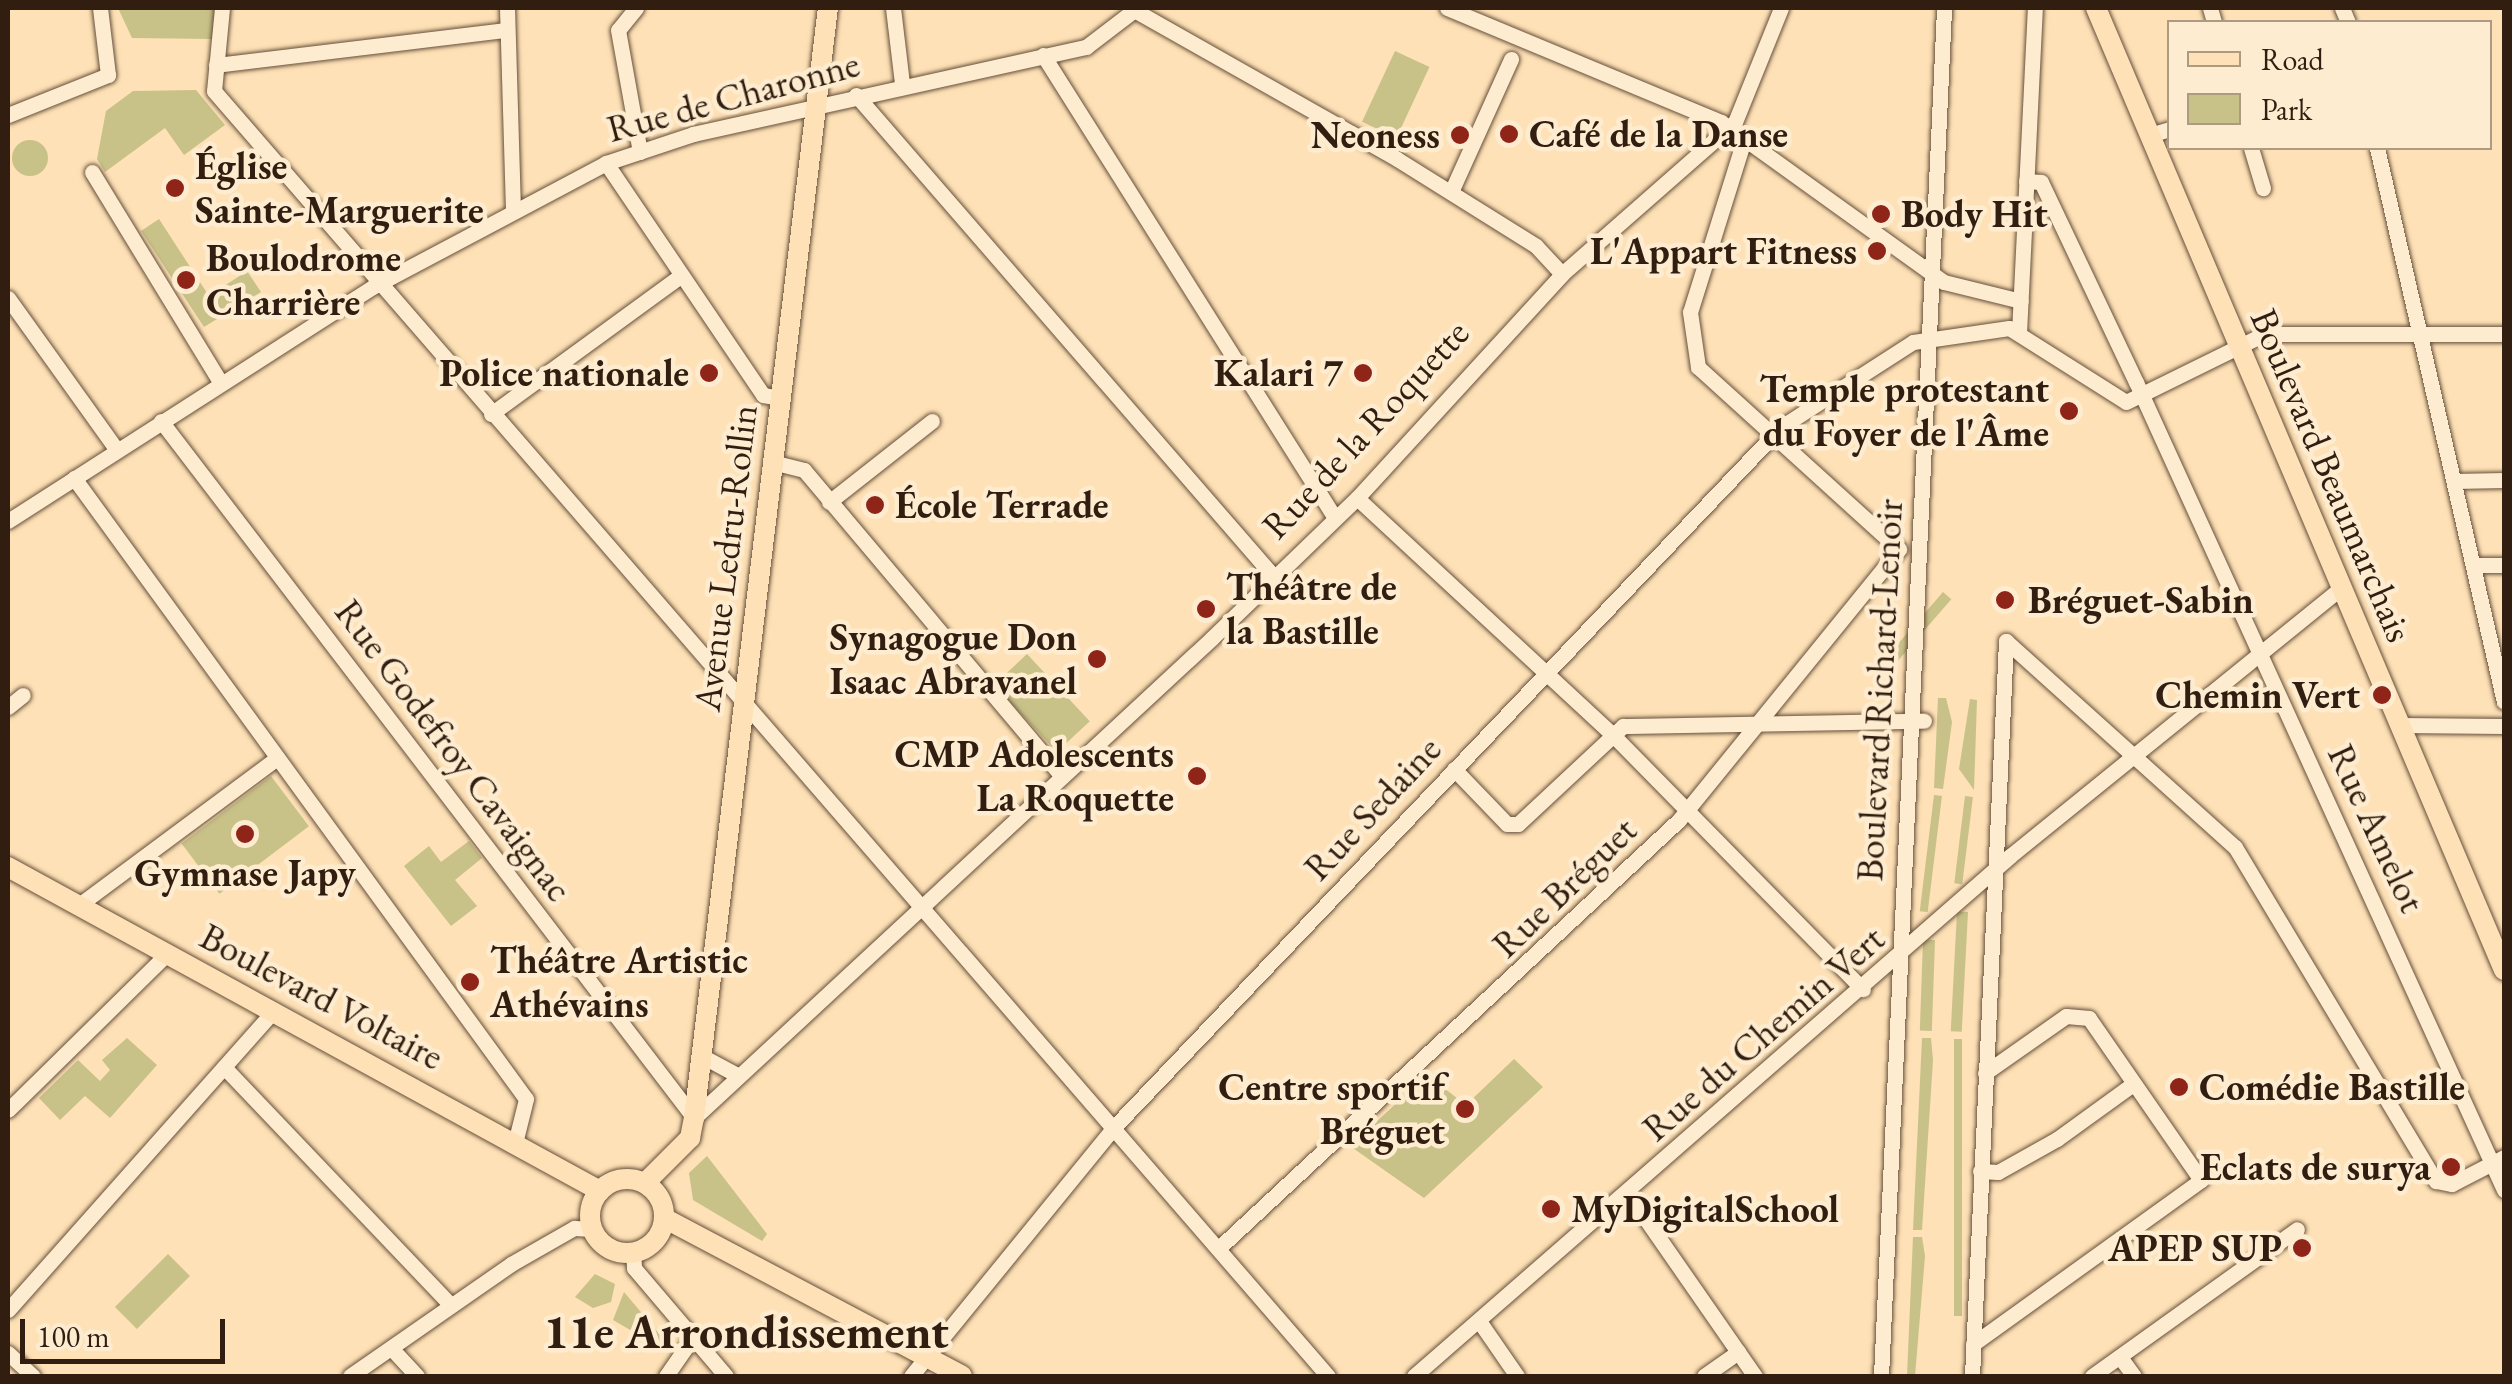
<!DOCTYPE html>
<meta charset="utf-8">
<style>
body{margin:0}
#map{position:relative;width:2512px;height:1384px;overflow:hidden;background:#fee1b6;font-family:"EB Garamond",serif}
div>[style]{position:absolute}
.green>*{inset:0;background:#c8c188;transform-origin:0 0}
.round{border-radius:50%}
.roads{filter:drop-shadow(0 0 2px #654f3a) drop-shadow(0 0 2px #654f3a)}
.minor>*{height:15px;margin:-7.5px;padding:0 7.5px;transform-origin:7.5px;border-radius:7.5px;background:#feecd0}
.major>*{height:20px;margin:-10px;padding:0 10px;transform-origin:10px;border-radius:10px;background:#fee1b6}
.major>.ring{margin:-10px;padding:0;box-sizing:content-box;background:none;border:20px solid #fee1b6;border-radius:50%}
.dots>*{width:28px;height:28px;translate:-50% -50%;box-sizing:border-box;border:5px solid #feecd0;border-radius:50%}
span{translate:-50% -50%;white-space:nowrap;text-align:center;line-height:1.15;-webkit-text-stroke:9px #feecd0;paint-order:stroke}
.street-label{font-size:38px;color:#321e10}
.poi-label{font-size:38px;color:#321e10;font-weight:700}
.left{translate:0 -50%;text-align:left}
.right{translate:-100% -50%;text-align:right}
.district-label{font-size:48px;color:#321e10;font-weight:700}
.frame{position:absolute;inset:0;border:10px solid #321e10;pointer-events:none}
.legend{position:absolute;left:2167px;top:20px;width:325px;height:130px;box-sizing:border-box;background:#feecd0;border:2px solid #ac9a83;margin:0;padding:12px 18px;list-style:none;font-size:30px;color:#321e10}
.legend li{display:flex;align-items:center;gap:20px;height:50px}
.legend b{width:50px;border:2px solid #ac9a83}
.scale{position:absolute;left:20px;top:1319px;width:205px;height:45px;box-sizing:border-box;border:5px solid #321e10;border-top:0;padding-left:12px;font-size:30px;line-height:35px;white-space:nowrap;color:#321e10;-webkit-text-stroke:8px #feecd0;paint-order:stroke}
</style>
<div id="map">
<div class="green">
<i style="clip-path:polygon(118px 8px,216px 8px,212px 39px,132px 38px)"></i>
<i style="left:1395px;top:51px;width:38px;height:78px;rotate:25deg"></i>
<i style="clip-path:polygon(196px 90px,225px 125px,184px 155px,165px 128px,105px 172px,97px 159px,106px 111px,133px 91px)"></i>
<i class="round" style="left:12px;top:140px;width:36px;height:36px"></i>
<i style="clip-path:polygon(159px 219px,209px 296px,247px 271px,261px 292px,204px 327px,141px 231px)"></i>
<i style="left:1943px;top:592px;width:11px;height:98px;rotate:41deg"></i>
<i style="left:1027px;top:654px;width:92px;height:45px;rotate:47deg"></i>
<i style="clip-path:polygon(1938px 698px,1946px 698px,1952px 722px,1943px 789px,1934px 788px)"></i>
<i style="clip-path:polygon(1970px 699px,1977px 700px,1974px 790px,1959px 769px)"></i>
<i style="left:271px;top:776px;width:63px;height:112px;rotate:53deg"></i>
<i style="left:1934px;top:795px;width:8px;height:117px;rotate:7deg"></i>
<i style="left:1965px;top:796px;width:8px;height:88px;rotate:7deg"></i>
<i style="clip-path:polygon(469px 841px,482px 858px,455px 880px,477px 906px,451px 926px,404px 866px,429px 846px,441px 862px)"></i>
<i style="left:1968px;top:912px;width:120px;height:11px;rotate:93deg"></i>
<i style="left:1935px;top:940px;width:91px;height:12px;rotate:92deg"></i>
<i style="clip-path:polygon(127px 1038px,157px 1065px,110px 1118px,85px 1096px,60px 1120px,39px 1098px,78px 1060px,100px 1081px,110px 1070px,102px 1060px)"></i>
<i style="clip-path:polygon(1922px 1038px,1931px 1038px,1933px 1060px,1922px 1230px,1913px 1230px)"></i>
<i style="left:1954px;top:1039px;width:8px;height:277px"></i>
<i style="clip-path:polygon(1514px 1059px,1543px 1087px,1424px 1198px,1350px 1146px,1427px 1075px,1466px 1105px)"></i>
<i style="clip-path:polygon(707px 1156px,767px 1234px,762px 1241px,693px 1200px,689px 1173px)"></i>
<i style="clip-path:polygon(1913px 1237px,1922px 1237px,1925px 1256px,1915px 1376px,1907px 1376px)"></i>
<i style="left:168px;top:1254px;width:31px;height:75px;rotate:45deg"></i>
<i style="clip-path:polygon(595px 1274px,615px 1284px,611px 1302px,593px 1308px,575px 1297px)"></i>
<i style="clip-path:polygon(624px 1292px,667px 1343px,663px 1349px,613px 1320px)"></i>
</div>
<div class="roads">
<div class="minor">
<i style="left:222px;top:8px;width:83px;rotate:95.5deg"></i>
<i style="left:214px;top:91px;width:1701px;rotate:49.08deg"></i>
<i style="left:507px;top:8px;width:201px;rotate:88.3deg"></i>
<i style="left:636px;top:8px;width:28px;rotate:129deg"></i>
<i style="left:618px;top:30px;width:124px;rotate:79.8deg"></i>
<i style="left:893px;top:8px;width:77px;rotate:83.2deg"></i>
<i style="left:1447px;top:8px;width:297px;rotate:22.6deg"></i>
<i style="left:1721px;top:122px;width:274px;rotate:35.7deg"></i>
<i style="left:1944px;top:282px;width:79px;rotate:13.9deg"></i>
<i style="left:2210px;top:8px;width:15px;rotate:74deg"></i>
<i style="left:2342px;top:8px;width:15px;rotate:67deg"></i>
<i style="left:1134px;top:10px;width:302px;rotate:29.5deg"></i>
<i style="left:1397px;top:159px;width:164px;rotate:32deg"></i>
<i style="left:1536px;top:246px;width:38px;rotate:47deg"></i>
<i style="left:1043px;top:55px;width:547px;rotate:57.76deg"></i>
<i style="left:216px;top:65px;width:293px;rotate:-6.9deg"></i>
<i style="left:856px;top:95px;width:638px;rotate:49.07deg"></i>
<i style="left:8px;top:115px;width:108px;rotate:-21.8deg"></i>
<i style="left:108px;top:75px;width:67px;rotate:-96.8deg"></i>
<i style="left:2150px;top:135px;width:21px;rotate:-17deg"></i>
<i style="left:1743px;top:143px;width:177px;rotate:107.4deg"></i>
<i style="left:1690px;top:312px;width:56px;rotate:81.7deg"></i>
<i style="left:1698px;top:367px;width:271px;rotate:42.2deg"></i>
<i style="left:2251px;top:148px;width:42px;rotate:73.3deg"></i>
<i style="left:2377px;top:148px;width:568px;rotate:77.09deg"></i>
<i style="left:606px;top:163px;width:280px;rotate:55.9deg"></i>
<i style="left:763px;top:395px;width:17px;rotate:10deg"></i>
<i style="left:92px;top:172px;width:247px;rotate:58.6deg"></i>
<i style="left:2026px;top:181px;width:15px;rotate:4deg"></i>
<i style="left:2041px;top:182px;width:221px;rotate:64.6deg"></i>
<i style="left:2136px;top:382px;width:888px;rotate:65.51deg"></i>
<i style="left:1451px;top:192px;width:146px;rotate:-65.7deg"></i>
<i style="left:8px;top:298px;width:187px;rotate:54.4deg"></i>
<i style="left:2019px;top:333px;width:325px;rotate:-87.2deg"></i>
<i style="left:491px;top:414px;width:234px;rotate:-36.1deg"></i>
<i style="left:161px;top:421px;width:877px;rotate:52.59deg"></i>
<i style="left:694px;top:1118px;width:706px;rotate:-42.82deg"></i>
<i style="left:1212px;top:638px;width:202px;rotate:-44deg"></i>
<i style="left:1357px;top:498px;width:304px;rotate:-47.5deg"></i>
<i style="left:1562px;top:274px;width:230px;rotate:-41.3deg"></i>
<i style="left:1735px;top:122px;width:123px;rotate:-68deg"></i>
<i style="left:772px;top:462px;width:33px;rotate:14deg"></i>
<i style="left:804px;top:470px;width:399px;rotate:49.9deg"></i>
<i style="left:74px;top:478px;width:768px;rotate:53.95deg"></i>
<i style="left:526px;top:1099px;width:41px;rotate:104deg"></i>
<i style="left:2454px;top:481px;width:50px;rotate:-1.1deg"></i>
<i style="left:1357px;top:498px;width:347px;rotate:42.8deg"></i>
<i style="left:1612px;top:734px;width:358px;rotate:45.5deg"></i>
<i style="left:829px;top:502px;width:131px;rotate:-38.2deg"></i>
<i style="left:8px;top:521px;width:435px;rotate:-32.7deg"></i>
<i style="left:374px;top:286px;width:263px;rotate:-27.9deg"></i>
<i style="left:606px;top:163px;width:92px;rotate:-18.4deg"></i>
<i style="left:693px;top:134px;width:403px;rotate:-12.5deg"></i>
<i style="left:1086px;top:47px;width:64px;rotate:-37.4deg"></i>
<i style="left:2473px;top:565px;width:31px"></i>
<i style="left:2006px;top:641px;width:308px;rotate:42deg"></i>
<i style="left:2235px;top:847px;width:390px;rotate:59deg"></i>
<i style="left:2436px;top:1181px;width:16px;rotate:11deg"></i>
<i style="left:2452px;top:1184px;width:59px;rotate:-27.4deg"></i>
<i style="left:8px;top:707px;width:19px;rotate:-39deg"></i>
<i style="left:2400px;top:725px;width:104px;rotate:0.6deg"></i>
<i style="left:1454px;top:769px;width:76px;rotate:46.1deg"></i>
<i style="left:1507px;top:824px;width:11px"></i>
<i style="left:1518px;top:824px;width:144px;rotate:-43deg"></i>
<i style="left:1623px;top:726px;width:301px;rotate:-1deg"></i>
<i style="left:79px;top:905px;width:247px;rotate:-36.6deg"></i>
<i style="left:700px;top:1055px;width:44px;rotate:28.3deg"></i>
<i style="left:224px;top:1067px;width:329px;rotate:46.4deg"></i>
<i style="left:8px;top:1110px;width:224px;rotate:-44.5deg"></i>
<i style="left:1980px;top:1171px;width:18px;rotate:3deg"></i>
<i style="left:1998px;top:1172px;width:68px;rotate:-29.2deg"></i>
<i style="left:2057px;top:1139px;width:94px;rotate:-35.9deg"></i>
<i style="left:1629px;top:1195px;width:221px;rotate:55.2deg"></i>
<i style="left:1221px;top:1246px;width:625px;rotate:-42.93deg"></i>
<i style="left:1679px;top:820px;width:349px;rotate:-50.9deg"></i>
<i style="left:633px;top:1252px;width:16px;rotate:86deg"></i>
<i style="left:634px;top:1268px;width:142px;rotate:49.6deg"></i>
<i style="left:8px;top:1310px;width:401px;rotate:-48.4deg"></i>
<i style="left:1479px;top:1321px;width:67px;rotate:55.4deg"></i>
<i style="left:1973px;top:1344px;width:281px;rotate:-35.7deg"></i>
<i style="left:2201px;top:1180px;width:197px;rotate:-124.7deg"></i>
<i style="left:2089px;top:1018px;width:23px;rotate:-175deg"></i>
<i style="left:2066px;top:1016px;width:99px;rotate:144.9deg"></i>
<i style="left:391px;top:1348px;width:38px;rotate:47deg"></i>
<i style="left:8px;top:1353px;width:34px;rotate:43deg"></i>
<i style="left:2120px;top:1357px;width:24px;rotate:54deg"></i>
<i style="left:350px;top:1376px;width:196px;rotate:-34.8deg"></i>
<i style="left:511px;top:1264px;width:73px;rotate:-29.7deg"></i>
<i style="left:574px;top:1228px;width:18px;rotate:3deg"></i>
<i style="left:666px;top:1376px;width:47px;rotate:-55.3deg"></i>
<i style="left:911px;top:1376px;width:324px;rotate:-50.8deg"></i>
<i style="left:1116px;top:1125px;width:964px;rotate:-46.39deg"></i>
<i style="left:1781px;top:427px;width:157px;rotate:-32.8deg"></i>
<i style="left:1913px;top:342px;width:97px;rotate:-8.3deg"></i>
<i style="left:2009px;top:328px;width:138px;rotate:32.3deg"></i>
<i style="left:2126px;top:402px;width:154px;rotate:-26.2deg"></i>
<i style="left:2264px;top:334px;width:240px"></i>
<i style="left:1414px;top:1376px;width:791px;rotate:-41.1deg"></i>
<i style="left:2010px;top:856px;width:427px;rotate:-39deg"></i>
<i style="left:1704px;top:1376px;width:42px;rotate:-35.2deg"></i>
<i style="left:1881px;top:1376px;width:1369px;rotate:-87.36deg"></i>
<i style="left:1972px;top:1376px;width:736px;rotate:-87.35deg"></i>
<i style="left:2092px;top:1376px;width:252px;rotate:-35.6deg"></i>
</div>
<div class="major">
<i style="left:2096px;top:8px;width:1045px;rotate:67.02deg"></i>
<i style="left:8px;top:867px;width:675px;rotate:28.69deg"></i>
<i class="ring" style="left:590px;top:1179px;width:54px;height:54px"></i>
<i style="left:645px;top:1183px;width:64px;rotate:-45deg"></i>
<i style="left:690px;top:1138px;width:20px;rotate:-79deg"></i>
<i style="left:694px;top:1118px;width:1118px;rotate:-83.12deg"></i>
<i style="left:664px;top:1218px;width:337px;rotate:27.9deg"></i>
</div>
</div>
<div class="dots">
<i style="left:1509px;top:134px;background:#8f2418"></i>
<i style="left:1460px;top:135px;background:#8f2418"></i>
<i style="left:175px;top:188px;background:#8f2418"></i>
<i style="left:1881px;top:214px;background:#8f2418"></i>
<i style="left:1877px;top:251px;background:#8f2418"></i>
<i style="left:186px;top:280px;background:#8f2418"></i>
<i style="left:709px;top:373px;background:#8f2418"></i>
<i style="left:1363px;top:373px;background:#8f2418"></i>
<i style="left:2069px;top:411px;background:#8f2418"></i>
<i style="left:875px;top:505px;background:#8f2418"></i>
<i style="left:2005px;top:600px;background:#8f2418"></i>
<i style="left:1206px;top:609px;background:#8f2418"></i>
<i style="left:1097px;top:659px;background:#8f2418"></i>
<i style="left:2382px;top:695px;background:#8f2418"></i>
<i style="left:1197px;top:776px;background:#8f2418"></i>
<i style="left:245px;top:834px;background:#8f2418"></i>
<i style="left:470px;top:982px;background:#8f2418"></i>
<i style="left:2179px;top:1087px;background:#8f2418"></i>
<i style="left:1465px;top:1109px;background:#8f2418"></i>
<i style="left:2451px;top:1167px;background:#8f2418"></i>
<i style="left:1551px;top:1209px;background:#8f2418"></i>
<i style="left:2302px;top:1248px;background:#8f2418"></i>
</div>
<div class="street-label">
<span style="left:733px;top:96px;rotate:-15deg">Rue de Charonne</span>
<span style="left:1365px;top:429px;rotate:-47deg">Rue de la Roquette</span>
<span style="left:2332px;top:475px;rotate:67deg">Boulevard Beaumarchais</span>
<span style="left:725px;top:558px;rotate:-83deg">Avenue Ledru-Rollin</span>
<span style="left:1879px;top:690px;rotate:-87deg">Boulevard Richard-Lenoir</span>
<span style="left:454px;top:750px;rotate:53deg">Rue Godefroy Cavaignac</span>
<span style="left:1372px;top:808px;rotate:-47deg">Rue Sedaine</span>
<span style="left:2377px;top:828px;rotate:65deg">Rue Amelot</span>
<span style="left:1564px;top:887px;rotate:-44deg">Rue Bréguet</span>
<span style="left:322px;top:996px;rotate:28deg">Boulevard Voltaire</span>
<span style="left:1763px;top:1033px;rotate:-41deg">Rue du Chemin Vert</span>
</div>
<div class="poi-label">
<span class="left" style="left:1529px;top:134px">Café de la Danse</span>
<span class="right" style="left:1440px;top:135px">Neoness</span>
<span class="left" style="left:195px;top:188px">Église<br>Sainte-Marguerite</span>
<span class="left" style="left:1901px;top:214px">Body Hit</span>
<span class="right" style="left:1857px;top:251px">L'Appart Fitness</span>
<span class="left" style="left:206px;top:280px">Boulodrome<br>Charrière</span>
<span class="right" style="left:689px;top:373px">Police nationale</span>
<span class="right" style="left:1343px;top:373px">Kalari 7</span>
<span class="right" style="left:2049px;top:411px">Temple protestant<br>du Foyer de l'Âme</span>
<span class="left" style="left:895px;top:505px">École Terrade</span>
<span class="left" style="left:1226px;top:609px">Théâtre de<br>la Bastille</span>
<span class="left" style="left:2028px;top:600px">Bréguet-Sabin</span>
<span class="right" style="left:1077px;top:659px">Synagogue Don<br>Isaac Abravanel</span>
<span class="right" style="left:2360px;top:695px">Chemin Vert</span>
<span class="right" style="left:1174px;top:776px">CMP Adolescents<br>La Roquette</span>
<span style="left:245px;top:873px">Gymnase Japy</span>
<span class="left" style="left:490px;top:982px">Théâtre Artistic<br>Athévains</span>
<span class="right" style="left:1445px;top:1109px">Centre sportif<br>Bréguet</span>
<span class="left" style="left:2199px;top:1087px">Comédie Bastille</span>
<span class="right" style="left:2431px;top:1167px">Eclats de surya</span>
<span class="left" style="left:1571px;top:1209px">MyDigitalSchool</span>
<span class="right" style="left:2282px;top:1248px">APEP SUP</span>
</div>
<div class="district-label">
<span style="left:746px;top:1332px">11e Arrondissement</span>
</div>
<div class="frame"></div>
<ul class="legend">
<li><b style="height:12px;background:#fee1b6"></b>Road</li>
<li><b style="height:28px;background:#c8c188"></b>Park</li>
</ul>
<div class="scale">100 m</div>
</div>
